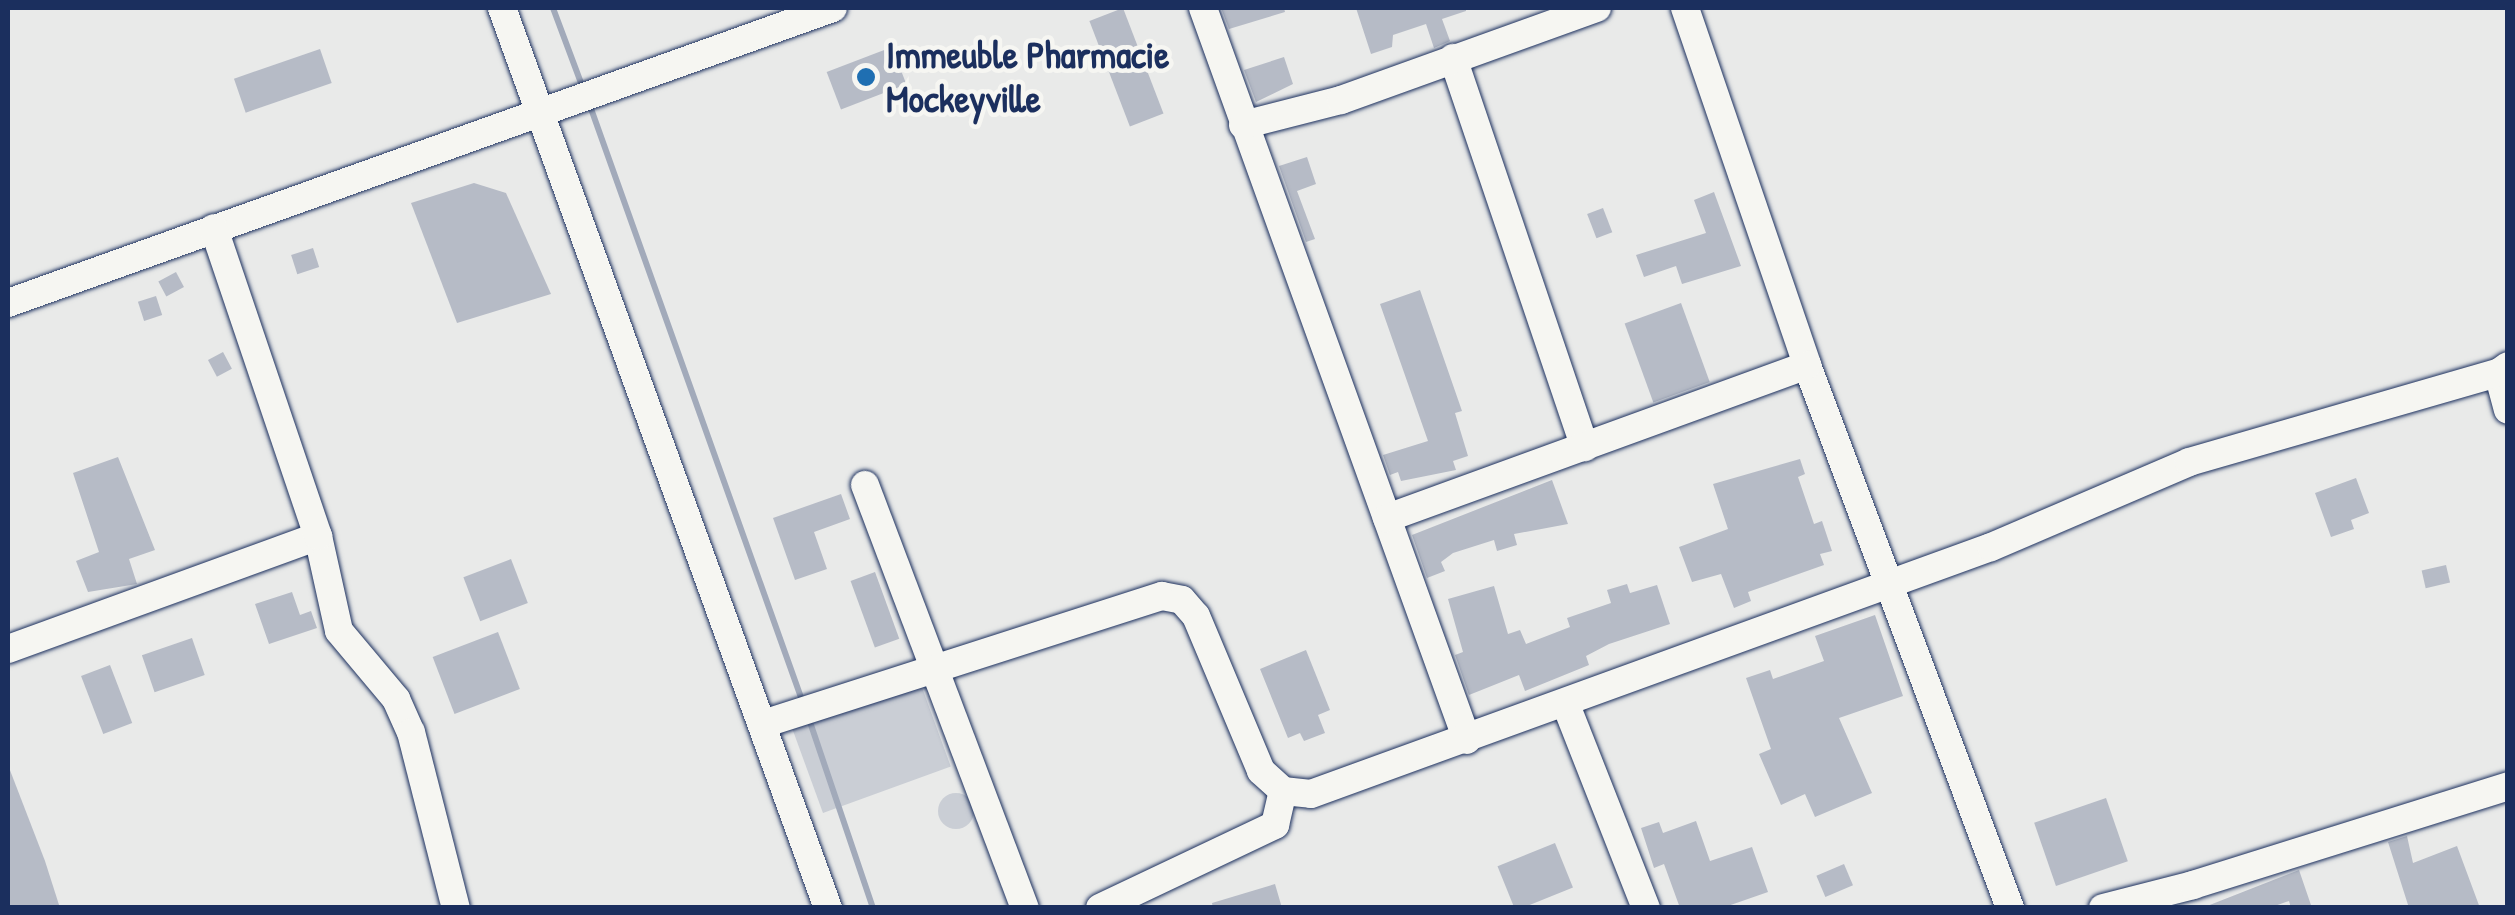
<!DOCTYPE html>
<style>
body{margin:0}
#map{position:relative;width:2515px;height:915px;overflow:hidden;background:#e9eae9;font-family:"Patrick Hand",sans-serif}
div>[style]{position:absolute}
.green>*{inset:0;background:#caced5;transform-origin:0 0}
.round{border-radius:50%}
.stream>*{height:6px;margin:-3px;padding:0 3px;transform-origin:3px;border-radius:3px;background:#a2aaba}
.building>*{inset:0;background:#b6bbc6;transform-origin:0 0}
.roads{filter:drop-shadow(0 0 2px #1b2f5e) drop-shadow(0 0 2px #1b2f5e)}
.minor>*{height:28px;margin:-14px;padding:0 14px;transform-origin:14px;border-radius:14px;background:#f6f6f2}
.dots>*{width:28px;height:28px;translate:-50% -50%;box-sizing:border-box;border:5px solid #f6f6f2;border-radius:50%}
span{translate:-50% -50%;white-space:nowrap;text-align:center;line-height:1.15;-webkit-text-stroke:9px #f6f6f2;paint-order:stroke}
.poi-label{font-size:38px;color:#1b2f5e;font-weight:700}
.left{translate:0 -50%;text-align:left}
.frame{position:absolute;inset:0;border:10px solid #1b2f5e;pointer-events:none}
</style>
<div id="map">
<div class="green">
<i style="left:920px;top:682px;width:90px;height:136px;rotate:70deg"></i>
<i class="round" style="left:938px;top:793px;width:36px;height:36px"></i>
</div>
<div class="stream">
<i style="left:553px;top:8px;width:89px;rotate:69.5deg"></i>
<i style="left:589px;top:103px;width:637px;rotate:70.37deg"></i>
<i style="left:809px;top:719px;width:200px;rotate:71.3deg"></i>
</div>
<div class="building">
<i style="left:1123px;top:8px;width:113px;height:36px;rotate:69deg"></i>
<i style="clip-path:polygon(1221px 8px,1284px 8px,1285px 12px,1229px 29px)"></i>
<i style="clip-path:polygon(1356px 8px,1466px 8px,1466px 11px,1442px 19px,1450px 41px,1441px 45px,1434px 48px,1426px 24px,1393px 35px,1392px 47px,1371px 54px)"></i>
<i style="left:892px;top:47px;width:40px;height:70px;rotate:69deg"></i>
<i style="left:320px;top:49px;width:36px;height:91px;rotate:71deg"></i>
<i style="clip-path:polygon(1284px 57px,1293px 84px,1256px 102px,1244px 70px)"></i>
<i style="clip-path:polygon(1307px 157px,1316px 184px,1297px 191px,1315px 239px,1306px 242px,1279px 166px)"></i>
<i style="clip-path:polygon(474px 183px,506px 193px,551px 294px,457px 323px,411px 203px)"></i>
<i style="clip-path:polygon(1714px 192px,1741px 266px,1682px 284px,1676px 266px,1644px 277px,1636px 255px,1706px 233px,1694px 200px)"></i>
<i style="left:1603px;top:208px;width:26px;height:17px;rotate:69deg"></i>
<i style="left:313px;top:248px;width:20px;height:23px;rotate:72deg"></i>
<i style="left:176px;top:272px;width:17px;height:20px;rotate:62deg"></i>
<i style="clip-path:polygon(1420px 290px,1462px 411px,1455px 413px,1468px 456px,1453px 461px,1456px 470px,1401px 481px,1398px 472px,1390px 475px,1383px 455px,1428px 441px,1380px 304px)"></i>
<i style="left:156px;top:296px;width:20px;height:19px;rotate:72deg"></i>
<i style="left:1681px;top:303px;width:84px;height:60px;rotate:70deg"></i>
<i style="left:223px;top:352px;width:19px;height:17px;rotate:62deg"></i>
<i style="clip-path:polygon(118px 457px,155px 550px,129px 559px,137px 584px,88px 592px,76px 561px,99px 552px,73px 473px)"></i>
<i style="clip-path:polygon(1800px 459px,1805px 474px,1798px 477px,1814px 524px,1822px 521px,1832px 551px,1820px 554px,1824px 565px,1748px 592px,1751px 601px,1734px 608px,1721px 574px,1692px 582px,1679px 547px,1728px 529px,1713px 484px)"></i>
<i style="clip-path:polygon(2356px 478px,2369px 513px,2351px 520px,2354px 529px,2331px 537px,2315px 493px)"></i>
<i style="clip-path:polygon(1552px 480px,1568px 524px,1514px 534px,1517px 545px,1497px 551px,1494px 540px,1453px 553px,1441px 562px,1445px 571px,1427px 578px,1412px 535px)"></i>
<i style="clip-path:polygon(841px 494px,850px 519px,814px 532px,827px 569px,795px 580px,773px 518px)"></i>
<i style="left:511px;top:559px;width:47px;height:51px;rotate:69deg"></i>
<i style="left:2446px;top:565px;width:18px;height:25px;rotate:77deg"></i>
<i style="left:875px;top:572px;width:71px;height:26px;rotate:70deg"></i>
<i style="clip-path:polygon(1627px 584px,1630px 593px,1657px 585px,1670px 624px,1609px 644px,1586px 656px,1589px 665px,1525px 691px,1519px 675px,1469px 695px,1455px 655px,1463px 652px,1448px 599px,1494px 586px,1508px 634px,1520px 630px,1526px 644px,1570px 627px,1567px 618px,1611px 603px,1607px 590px)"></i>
<i style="clip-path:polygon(292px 592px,300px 615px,311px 611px,317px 628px,269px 644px,255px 604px)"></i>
<i style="clip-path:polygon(1875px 615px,1903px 696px,1839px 718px,1872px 793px,1815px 817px,1805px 794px,1781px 805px,1759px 754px,1771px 749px,1746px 678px,1770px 670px,1773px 679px,1824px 661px,1815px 636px)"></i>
<i style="left:498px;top:632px;width:61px;height:70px;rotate:69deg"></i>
<i style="left:192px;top:638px;width:39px;height:53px;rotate:71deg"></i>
<i style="clip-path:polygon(1306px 650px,1330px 710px,1318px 715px,1325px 733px,1304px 741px,1300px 733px,1288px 738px,1260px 669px)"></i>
<i style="left:110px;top:665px;width:62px;height:31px;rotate:69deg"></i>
<i style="clip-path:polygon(8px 765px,45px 861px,60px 908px,8px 908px)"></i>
<i style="left:2106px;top:798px;width:67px;height:76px;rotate:71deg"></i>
<i style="clip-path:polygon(1696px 821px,1710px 861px,1752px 847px,1768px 892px,1722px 908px,1680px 908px,1664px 864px,1654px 868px,1641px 828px,1659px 822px,1663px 833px)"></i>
<i style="clip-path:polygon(2407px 836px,2413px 863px,2457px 846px,2480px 908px,2409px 908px,2388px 842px)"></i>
<i style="left:1555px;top:843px;width:48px;height:62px;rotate:68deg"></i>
<i style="left:1844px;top:864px;width:23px;height:30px;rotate:67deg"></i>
<i style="clip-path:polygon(2299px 870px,2312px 908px,2291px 908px,2289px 901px,2269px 908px,2202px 908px)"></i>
<i style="clip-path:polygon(1275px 884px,1282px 908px,1213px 908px,1212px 903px)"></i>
</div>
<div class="roads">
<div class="minor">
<i style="left:502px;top:8px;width:957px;rotate:70.09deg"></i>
<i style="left:1203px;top:8px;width:778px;rotate:70.17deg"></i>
<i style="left:1685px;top:8px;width:377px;rotate:71.1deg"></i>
<i style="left:1807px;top:365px;width:580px;rotate:69.5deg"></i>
<i style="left:1453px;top:58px;width:411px;rotate:71.3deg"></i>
<i style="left:1243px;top:125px;width:101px;rotate:-14.3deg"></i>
<i style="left:1341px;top:100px;width:272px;rotate:-19.8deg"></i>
<i style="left:8px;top:303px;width:876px;rotate:-19.68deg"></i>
<i style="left:2508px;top:366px;width:12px;rotate:145deg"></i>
<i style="left:2498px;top:373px;width:38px;rotate:75deg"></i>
<i style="left:865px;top:485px;width:452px;rotate:69.3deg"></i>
<i style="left:1387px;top:518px;width:447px;rotate:-20deg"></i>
<i style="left:318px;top:536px;width:97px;rotate:77.5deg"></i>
<i style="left:339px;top:631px;width:89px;rotate:50deg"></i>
<i style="left:396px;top:699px;width:36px;rotate:66deg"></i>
<i style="left:411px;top:732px;width:182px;rotate:75.7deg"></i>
<i style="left:8px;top:649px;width:330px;rotate:-20deg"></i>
<i style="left:318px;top:536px;width:325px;rotate:-108.7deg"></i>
<i style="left:1566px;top:705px;width:218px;rotate:68.5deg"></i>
<i style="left:763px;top:724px;width:419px;rotate:-17.8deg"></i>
<i style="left:1162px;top:596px;width:20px;rotate:11deg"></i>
<i style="left:1182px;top:600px;width:21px;rotate:49deg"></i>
<i style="left:1196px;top:616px;width:168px;rotate:67.2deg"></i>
<i style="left:1261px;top:771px;width:30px;rotate:42deg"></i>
<i style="left:1283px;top:791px;width:28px;rotate:6deg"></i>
<i style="left:1311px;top:794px;width:723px;rotate:-19.96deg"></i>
<i style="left:1991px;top:547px;width:215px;rotate:-23.2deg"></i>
<i style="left:2189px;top:462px;width:322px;rotate:-16.1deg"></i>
<i style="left:1100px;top:908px;width:194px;rotate:-25.4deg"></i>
<i style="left:1275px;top:825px;width:35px;rotate:-77deg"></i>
<i style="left:2103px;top:908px;width:93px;rotate:-14.3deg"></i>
<i style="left:2193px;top:885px;width:330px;rotate:-17.4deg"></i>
</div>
</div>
<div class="dots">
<i style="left:866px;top:77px;background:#1f6fb2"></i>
</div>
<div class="poi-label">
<span class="left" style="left:886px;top:77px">Immeuble Pharmacie<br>Mockeyville</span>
</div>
<div class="frame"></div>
</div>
